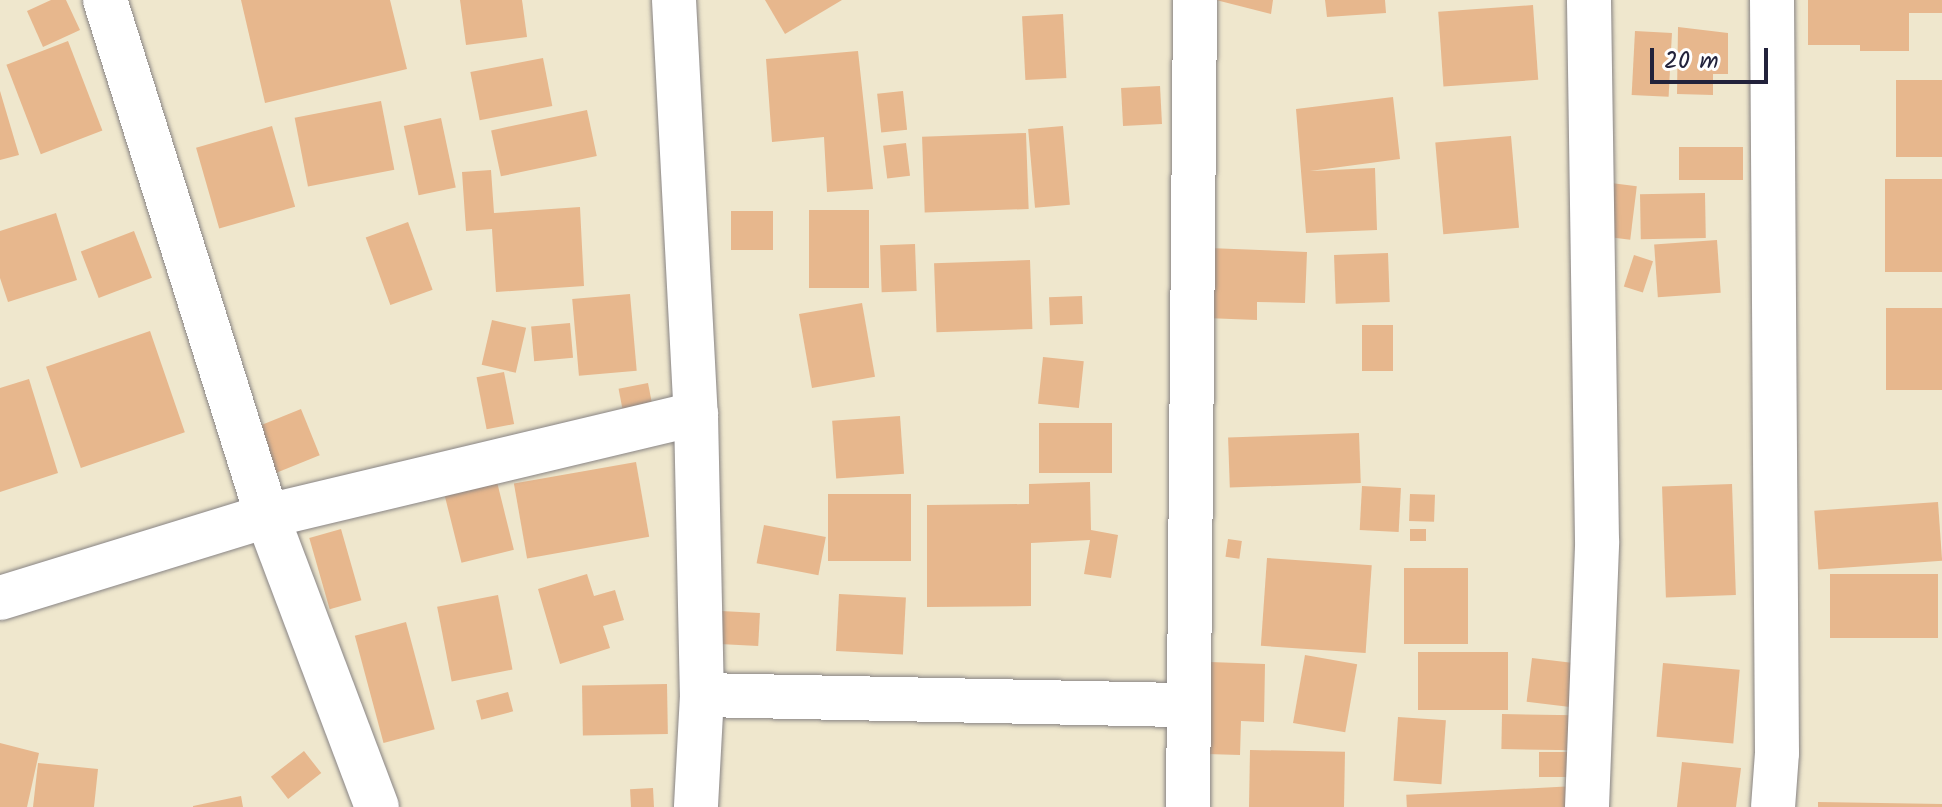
<!DOCTYPE html>
<style>
body{margin:0}
#map{position:relative;width:1942px;height:807px;overflow:hidden;background:#efe7cd;font-family:Kalam,sans-serif}
div>[style]{position:absolute}
.building>*{inset:0;background:#e7b78d;transform-origin:0 0}
.roads{filter:drop-shadow(0 0 2px #888484) drop-shadow(0 0 2px #888484)}
.minor>*{height:44px;margin:-22px;padding:0 22px;transform-origin:22px;border-radius:22px;background:#fff}
span{translate:-50% -50%;white-space:nowrap;text-align:center;line-height:1.15;-webkit-text-stroke:8px #fff;paint-order:stroke}
.scale{position:absolute;left:1650px;top:48px;width:118px;height:36px;box-sizing:border-box;border:4px solid #22223b;border-top:0;padding-left:10px;font-size:24px;line-height:28px;white-space:nowrap;color:#22223b;-webkit-text-stroke:6px #fff;paint-order:stroke}
</style>
<div id="map">
<div class="building">
<i style="clip-path:polygon(51px 0,66px 0,80px 30px,43px 47px,27px 11px)"></i>
<i style="clip-path:polygon(241px 0,390px 0,407px 69px,265px 103px)"></i>
<i style="clip-path:polygon(460px 0,522px 0,527px 37px,466px 45px)"></i>
<i style="clip-path:polygon(765px 0,842px 0,785px 34px)"></i>
<i style="clip-path:polygon(1216px 0,1273px 0,1271px 14px)"></i>
<i style="clip-path:polygon(1325px 0,1385px 0,1386px 13px,1327px 17px)"></i>
<i style="clip-path:polygon(1808px 0,1942px 0,1942px 13px,1909px 13px,1909px 51px,1860px 51px,1860px 45px,1808px 45px)"></i>
<i style="left:1533px;top:5px;width:75px;height:95px;rotate:86deg"></i>
<i style="left:1063px;top:14px;width:64px;height:41px;rotate:87deg"></i>
<i style="clip-path:polygon(1678px 27px,1728px 33px,1728px 74px,1713px 74px,1713px 95px,1677px 94px)"></i>
<i style="left:1635px;top:31px;width:37px;height:64px;rotate:3deg"></i>
<i style="left:68px;top:41px;width:96px;height:66px;rotate:69deg"></i>
<i style="clip-path:polygon(858px 51px,873px 189px,827px 192px,824px 137px,772px 142px,766px 59px)"></i>
<i style="left:543px;top:58px;width:49px;height:74px;rotate:79deg"></i>
<i style="left:1896px;top:80px;width:46px;height:77px"></i>
<i style="left:1160px;top:86px;width:38px;height:39px;rotate:87deg"></i>
<i style="clip-path:polygon(0 91px,19px 155px,0 160px)"></i>
<i style="left:903px;top:91px;width:39px;height:26px;rotate:84deg"></i>
<i style="clip-path:polygon(1393px 97px,1400px 159px,1310px 171px,1375px 168px,1377px 230px,1306px 233px,1296px 109px)"></i>
<i style="left:381px;top:101px;width:70px;height:88px;rotate:79deg"></i>
<i style="left:587px;top:110px;width:47px;height:98px;rotate:78deg"></i>
<i style="left:441px;top:118px;width:71px;height:38px;rotate:78deg"></i>
<i style="left:272px;top:126px;width:84px;height:79px;rotate:74deg"></i>
<i style="left:1063px;top:126px;width:79px;height:35px;rotate:85deg"></i>
<i style="left:1026px;top:133px;width:76px;height:104px;rotate:88deg"></i>
<i style="left:1511px;top:136px;width:92px;height:76px;rotate:85deg"></i>
<i style="left:906px;top:143px;width:33px;height:23px;rotate:83deg"></i>
<i style="left:1743px;top:147px;width:33px;height:64px;rotate:90deg"></i>
<i style="clip-path:polygon(491px 170px,494px 213px,580px 207px,584px 286px,496px 292px,492px 229px,466px 231px,462px 172px)"></i>
<i style="left:1885px;top:179px;width:57px;height:93px"></i>
<i style="left:1611px;top:183px;width:26px;height:54px;rotate:7deg"></i>
<i style="left:1705px;top:193px;width:45px;height:65px;rotate:89deg"></i>
<i style="left:809px;top:210px;width:60px;height:78px"></i>
<i style="left:731px;top:211px;width:42px;height:39px"></i>
<i style="clip-path:polygon(56px 213px,77px 280px,8px 302px,0 278px,0 231px)"></i>
<i style="left:408px;top:222px;width:72px;height:45px;rotate:70deg"></i>
<i style="left:134px;top:231px;width:50px;height:57px;rotate:69deg"></i>
<i style="left:1717px;top:240px;width:53px;height:63px;rotate:86deg"></i>
<i style="left:915px;top:244px;width:47px;height:35px;rotate:88deg"></i>
<i style="clip-path:polygon(1209px 248px,1307px 252px,1305px 303px,1257px 302px,1257px 320px,1206px 318px)"></i>
<i style="left:1388px;top:253px;width:49px;height:54px;rotate:88deg"></i>
<i style="left:1634px;top:255px;width:20px;height:33px;rotate:18deg"></i>
<i style="left:1030px;top:260px;width:69px;height:96px;rotate:88deg"></i>
<i style="left:630px;top:294px;width:77px;height:58px;rotate:85deg"></i>
<i style="left:1082px;top:296px;width:28px;height:33px;rotate:88deg"></i>
<i style="left:862px;top:303px;width:75px;height:64px;rotate:80deg"></i>
<i style="left:1886px;top:308px;width:56px;height:82px"></i>
<i style="left:492px;top:320px;width:35px;height:46px;rotate:13deg"></i>
<i style="left:570px;top:323px;width:35px;height:39px;rotate:85deg"></i>
<i style="left:1362px;top:325px;width:31px;height:46px"></i>
<i style="left:150px;top:331px;width:107px;height:110px;rotate:71deg"></i>
<i style="left:1043px;top:357px;width:41px;height:47px;rotate:6deg"></i>
<i style="left:504px;top:372px;width:53px;height:28px;rotate:79deg"></i>
<i style="clip-path:polygon(29px 379px,58px 473px,0 492px,0 388px)"></i>
<i style="left:648px;top:383px;width:38px;height:30px;rotate:79deg"></i>
<i style="left:301px;top:409px;width:50px;height:50px;rotate:68deg"></i>
<i style="left:900px;top:416px;width:58px;height:68px;rotate:86deg"></i>
<i style="left:1112px;top:423px;width:50px;height:73px;rotate:90deg"></i>
<i style="left:1359px;top:433px;width:50px;height:131px;rotate:88deg"></i>
<i style="left:636px;top:462px;width:76px;height:124px;rotate:80deg"></i>
<i style="left:496px;top:478px;width:74px;height:54px;rotate:76deg"></i>
<i style="clip-path:polygon(1090px 482px,1091px 530px,1118px 535px,1111px 578px,1084px 574px,1090px 540px,1031px 543px,1031px 606px,927px 607px,927px 505px,1029px 504px,1029px 484px)"></i>
<i style="left:1732px;top:484px;width:111px;height:70px;rotate:88deg"></i>
<i style="left:1362px;top:486px;width:39px;height:44px;rotate:3deg"></i>
<i style="left:828px;top:494px;width:83px;height:67px"></i>
<i style="left:1410px;top:494px;width:25px;height:27px;rotate:2deg"></i>
<i style="left:1938px;top:502px;width:59px;height:124px;rotate:86deg"></i>
<i style="left:764px;top:525px;width:63px;height:39px;rotate:11deg"></i>
<i style="left:341px;top:529px;width:74px;height:33px;rotate:74deg"></i>
<i style="left:1410px;top:529px;width:16px;height:12px"></i>
<i style="left:1228px;top:539px;width:14px;height:18px;rotate:8deg"></i>
<i style="left:1267px;top:558px;width:105px;height:88px;rotate:4deg"></i>
<i style="left:1468px;top:568px;width:76px;height:64px;rotate:90deg"></i>
<i style="clip-path:polygon(587px 574px,594px 596px,615px 590px,624px 620px,603px 626px,610px 648px,560px 664px,538px 589px)"></i>
<i style="left:1830px;top:574px;width:108px;height:64px"></i>
<i style="left:839px;top:594px;width:67px;height:57px;rotate:3deg"></i>
<i style="left:498px;top:595px;width:76px;height:62px;rotate:79deg"></i>
<i style="left:721px;top:611px;width:39px;height:33px;rotate:3deg"></i>
<i style="left:406px;top:622px;width:111px;height:53px;rotate:75deg"></i>
<i style="left:1418px;top:652px;width:90px;height:58px"></i>
<i style="left:1305px;top:655px;width:53px;height:69px;rotate:10deg"></i>
<i style="left:1532px;top:658px;width:48px;height:44px;rotate:7deg"></i>
<i style="clip-path:polygon(1210px 662px,1265px 664px,1264px 722px,1241px 721px,1240px 755px,1207px 754px)"></i>
<i style="left:1663px;top:663px;width:77px;height:74px;rotate:5deg"></i>
<i style="left:667px;top:684px;width:50px;height:85px;rotate:89deg"></i>
<i style="left:508px;top:692px;width:20px;height:33px;rotate:75deg"></i>
<i style="left:1502px;top:714px;width:73px;height:35px;rotate:1deg"></i>
<i style="left:1398px;top:717px;width:48px;height:64px;rotate:4deg"></i>
<i style="clip-path:polygon(0 743px,39px 753px,27px 807px,0 807px)"></i>
<i style="left:1250px;top:750px;width:95px;height:57px;rotate:1deg"></i>
<i style="left:304px;top:751px;width:28px;height:42px;rotate:52deg"></i>
<i style="left:1576px;top:752px;width:25px;height:37px;rotate:90deg"></i>
<i style="clip-path:polygon(1682px 762px,1741px 768px,1736px 807px,1677px 807px)"></i>
<i style="clip-path:polygon(38px 763px,98px 769px,94px 807px,33px 807px)"></i>
<i style="left:1575px;top:786px;width:21px;height:169px;rotate:87deg"></i>
<i style="left:653px;top:788px;width:19px;height:23px;rotate:87deg"></i>
<i style="clip-path:polygon(241px 796px,243px 807px,193px 807px,193px 806px)"></i>
<i style="clip-path:polygon(1818px 802px,1942px 804px,1942px 807px,1818px 807px)"></i>
</div>
<div class="roads">
<div class="minor">
<i style="left:105px;top:0;width:541px;rotate:72.57deg"></i>
<i style="left:267px;top:516px;width:311px;rotate:69.3deg"></i>
<i style="left:674px;top:0;width:415px;rotate:87deg"></i>
<i style="left:696px;top:414px;width:281px;rotate:88.8deg"></i>
<i style="left:702px;top:695px;width:112px;rotate:93.1deg"></i>
<i style="left:1772px;top:0;width:753px;rotate:89.62deg"></i>
<i style="left:1777px;top:753px;width:54px;rotate:94.2deg"></i>
<i style="left:0;top:598px;width:279px;rotate:-17.1deg"></i>
<i style="left:267px;top:516px;width:441px;rotate:-13.4deg"></i>
<i style="left:702px;top:695px;width:484px;rotate:1.2deg"></i>
<i style="left:1188px;top:807px;width:807px;rotate:-89.5deg"></i>
<i style="left:1587px;top:807px;width:266px;rotate:-87.8deg"></i>
<i style="left:1597px;top:541px;width:541px;rotate:-90.85deg"></i>
</div>
</div>
<div class="scale">20 m</div>
</div>
